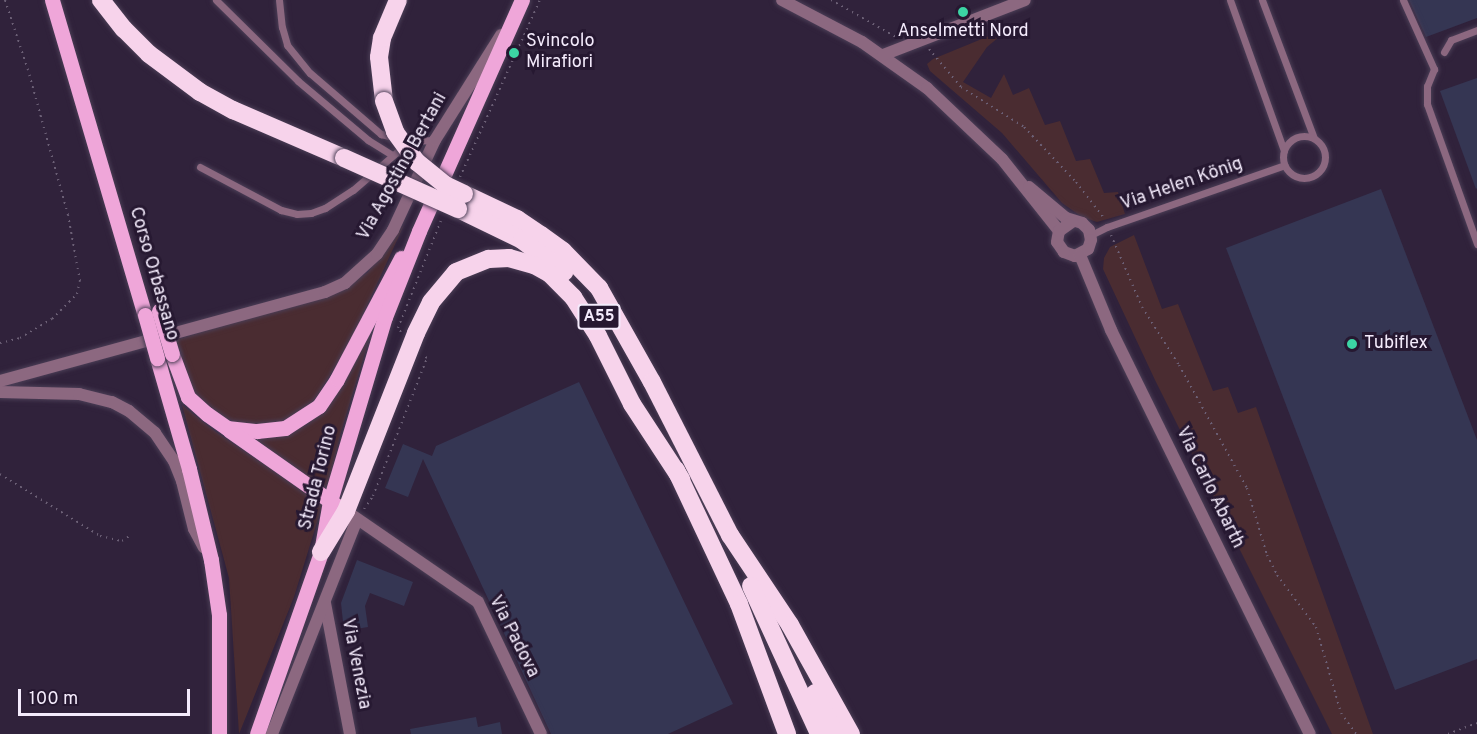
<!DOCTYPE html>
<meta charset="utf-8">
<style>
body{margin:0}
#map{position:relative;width:1477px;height:734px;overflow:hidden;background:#30223b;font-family:Overpass,sans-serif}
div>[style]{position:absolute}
.green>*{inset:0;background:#4a2c31}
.building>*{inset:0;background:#353653}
.path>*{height:2px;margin-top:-1px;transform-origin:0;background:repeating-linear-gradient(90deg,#6c6076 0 1.5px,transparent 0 6px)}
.roads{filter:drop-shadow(0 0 2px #4b3e56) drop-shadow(0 0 2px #4b3e56)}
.service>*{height:7px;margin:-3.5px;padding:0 3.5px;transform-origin:3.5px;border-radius:3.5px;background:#8c6880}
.service>.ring{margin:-3.5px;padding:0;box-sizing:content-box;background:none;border:7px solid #8c6880;border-radius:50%}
.minor>*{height:12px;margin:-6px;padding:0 6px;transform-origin:6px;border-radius:6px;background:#8c6880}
.primary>*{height:15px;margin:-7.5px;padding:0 7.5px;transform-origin:7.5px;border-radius:7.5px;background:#efa6d9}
.motorway>*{height:18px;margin:-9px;padding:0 9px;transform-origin:9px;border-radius:9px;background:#f7d3eb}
.bridges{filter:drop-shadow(0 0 2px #4b3e56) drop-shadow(0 0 2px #4b3e56)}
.primary-bridge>*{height:15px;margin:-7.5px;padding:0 7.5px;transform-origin:7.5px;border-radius:7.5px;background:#efa6d9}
.motorway-bridge>*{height:18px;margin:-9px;padding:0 9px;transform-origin:9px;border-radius:9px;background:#f7d3eb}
.dots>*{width:16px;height:16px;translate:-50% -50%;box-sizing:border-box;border:3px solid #261831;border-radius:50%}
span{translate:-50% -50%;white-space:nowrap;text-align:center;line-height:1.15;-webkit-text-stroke:6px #261831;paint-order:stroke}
.shield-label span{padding:2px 4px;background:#261831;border:2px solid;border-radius:4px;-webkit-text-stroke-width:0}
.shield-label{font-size:16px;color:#f4ebfc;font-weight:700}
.poi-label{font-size:18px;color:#f4ebfc}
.left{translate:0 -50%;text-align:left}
.street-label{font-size:18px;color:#f4ebfc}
.scale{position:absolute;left:18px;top:689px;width:172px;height:27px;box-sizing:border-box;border:3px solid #f4ebfc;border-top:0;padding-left:8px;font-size:18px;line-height:21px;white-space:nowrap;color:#f4ebfc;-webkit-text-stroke:4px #261831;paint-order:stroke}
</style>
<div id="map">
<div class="green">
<i style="clip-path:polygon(1011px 27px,987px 47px,963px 82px,991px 98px,1004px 74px,1013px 95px,1029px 88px,1045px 125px,1060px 121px,1076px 161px,1090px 159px,1104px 193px,1118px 192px,1125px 214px,1097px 222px,1082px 217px,1062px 203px,1002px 133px,930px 71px,927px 64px,933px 59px)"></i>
<i style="clip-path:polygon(404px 225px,349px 345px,314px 401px,284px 422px,258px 426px,235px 422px,222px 417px,194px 393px,186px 380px,175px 340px,342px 290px,368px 272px)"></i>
<i style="clip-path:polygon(1134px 235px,1162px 309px,1178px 304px,1213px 391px,1228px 387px,1238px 413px,1256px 407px,1373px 734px,1332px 734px,1155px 380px,1103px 269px,1104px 258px,1110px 247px)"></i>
<i style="clip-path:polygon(372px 330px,341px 432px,327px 491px,254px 440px,284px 435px,308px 424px,341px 383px)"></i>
<i style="clip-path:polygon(182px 405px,216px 432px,323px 503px,294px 597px,239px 734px,229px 578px)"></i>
</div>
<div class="building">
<i style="clip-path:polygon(1409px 0,1477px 0,1477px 18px,1426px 37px)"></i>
<i style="clip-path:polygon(1477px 78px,1477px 188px,1476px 189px,1440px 91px)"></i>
<i style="clip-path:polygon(1381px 189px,1477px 440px,1477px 659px,1395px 690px,1226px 248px)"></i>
<i style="clip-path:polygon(579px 382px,733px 704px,668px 734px,551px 734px,423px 459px,408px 497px,385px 488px,403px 444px,432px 456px,436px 446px)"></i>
<i style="clip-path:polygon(357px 560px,413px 582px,404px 606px,370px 593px,365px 606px,368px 627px,344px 631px,341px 603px)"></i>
<i style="clip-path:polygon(476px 717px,478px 727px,500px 722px,502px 734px,411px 734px,410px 729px)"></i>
</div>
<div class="path">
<i style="left:831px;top:0;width:77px;rotate:29.6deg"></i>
<i style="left:929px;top:49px;width:50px;rotate:49.9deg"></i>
<i style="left:961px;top:87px;width:75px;rotate:32.4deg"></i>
<i style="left:1024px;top:127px;width:76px;rotate:46.6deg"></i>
<i style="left:1076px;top:182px;width:46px;rotate:52.1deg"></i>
<i style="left:460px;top:177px;width:194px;rotate:-65.7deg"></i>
<i style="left:1111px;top:235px;width:78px;rotate:66.7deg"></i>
<i style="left:1142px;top:307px;width:69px;rotate:57.5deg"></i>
<i style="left:1179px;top:365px;width:141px;rotate:61.1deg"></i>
<i style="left:1247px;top:488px;width:70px;rotate:73.4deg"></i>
<i style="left:1267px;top:555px;width:22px;rotate:63deg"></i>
<i style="left:1277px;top:575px;width:65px;rotate:53.1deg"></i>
<i style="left:1316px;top:627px;width:90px;rotate:73.8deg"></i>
<i style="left:1341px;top:713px;width:26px;rotate:54deg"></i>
<i style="left:401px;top:332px;width:5px;rotate:-127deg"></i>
<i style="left:398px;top:328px;width:118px;rotate:-68.2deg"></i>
<i style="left:0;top:343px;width:21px;rotate:-14deg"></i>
<i style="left:20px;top:338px;width:37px;rotate:-31deg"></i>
<i style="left:52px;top:319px;width:35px;rotate:-45deg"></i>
<i style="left:77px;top:294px;width:13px;rotate:-77deg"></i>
<i style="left:80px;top:281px;width:67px;rotate:-100.3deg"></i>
<i style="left:68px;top:215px;width:150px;rotate:-105.4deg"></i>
<i style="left:28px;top:70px;width:74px;rotate:-108.2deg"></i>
<i style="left:0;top:474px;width:118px;rotate:31.8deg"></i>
<i style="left:100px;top:536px;width:23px;rotate:13deg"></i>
<i style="left:122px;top:541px;width:11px;rotate:-34deg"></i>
<i style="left:364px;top:509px;width:16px;rotate:-55deg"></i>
<i style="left:373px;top:496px;width:148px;rotate:-68.6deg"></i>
<i style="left:427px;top:358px;width:5px;rotate:-143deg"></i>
<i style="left:1448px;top:734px;width:31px;rotate:-21deg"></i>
</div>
<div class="roads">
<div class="service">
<i style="left:216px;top:0;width:115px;rotate:44.6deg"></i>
<i style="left:298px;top:81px;width:92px;rotate:40.1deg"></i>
<i style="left:368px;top:140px;width:28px;rotate:32deg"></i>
<i style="left:279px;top:0;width:27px;rotate:84deg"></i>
<i style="left:282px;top:27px;width:19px;rotate:74deg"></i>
<i style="left:287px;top:45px;width:36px;rotate:51deg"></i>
<i style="left:310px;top:73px;width:94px;rotate:40.7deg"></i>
<i style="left:381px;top:134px;width:29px;rotate:14deg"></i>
<i style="left:409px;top:141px;width:26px;rotate:-2deg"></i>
<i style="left:1230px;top:0;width:160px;rotate:70.3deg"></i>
<i style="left:1262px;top:0;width:147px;rotate:69.4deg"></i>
<i style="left:1403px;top:0;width:76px;rotate:65.8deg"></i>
<i style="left:1434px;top:69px;width:18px;rotate:112deg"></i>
<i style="left:1427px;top:86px;width:18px;rotate:90deg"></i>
<i style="left:1427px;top:104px;width:149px;rotate:70.3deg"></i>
<i style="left:1444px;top:52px;width:14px;rotate:-60deg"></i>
<i style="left:1451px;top:40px;width:28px;rotate:-21deg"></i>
<i class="ring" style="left:1283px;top:136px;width:35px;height:35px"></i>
<i style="left:200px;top:167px;width:92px;rotate:28deg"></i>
<i style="left:281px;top:210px;width:16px;rotate:14deg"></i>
<i style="left:297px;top:214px;width:14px;rotate:-4deg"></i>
<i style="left:311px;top:213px;width:15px;rotate:-20deg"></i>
<i style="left:325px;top:208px;width:33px;rotate:-33deg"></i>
<i style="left:353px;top:190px;width:69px;rotate:-40.9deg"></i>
<i style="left:1091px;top:235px;width:18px;rotate:-27deg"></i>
<i style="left:1107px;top:227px;width:188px;rotate:-19.2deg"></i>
</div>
<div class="minor">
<i style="left:782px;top:0;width:90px;rotate:27.7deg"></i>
<i style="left:862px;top:42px;width:80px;rotate:35.3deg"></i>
<i style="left:927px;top:88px;width:103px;rotate:43.4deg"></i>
<i style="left:1002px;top:159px;width:92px;rotate:51.6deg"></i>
<i style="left:883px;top:55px;width:152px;rotate:-21.2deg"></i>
<i style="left:1029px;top:187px;width:48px;rotate:40deg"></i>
<i style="left:1066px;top:218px;width:17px;rotate:17deg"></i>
<i style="left:1082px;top:223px;width:10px;rotate:45deg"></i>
<i style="left:1089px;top:230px;width:10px;rotate:79deg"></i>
<i style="left:1091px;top:240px;width:9px;rotate:108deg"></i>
<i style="left:1088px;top:249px;width:15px;rotate:152deg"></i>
<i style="left:1075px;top:256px;width:12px;rotate:-160deg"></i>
<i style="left:1064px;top:252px;width:12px;rotate:-125deg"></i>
<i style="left:1057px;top:242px;width:11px;rotate:-80deg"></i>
<i style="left:1059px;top:231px;width:16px;rotate:-35deg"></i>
<i style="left:1080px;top:255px;width:81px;rotate:67.5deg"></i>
<i style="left:1111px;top:330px;width:450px;rotate:63.8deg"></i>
<i style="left:0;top:381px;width:337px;rotate:-15.3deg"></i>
<i style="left:325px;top:292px;width:22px;rotate:-24deg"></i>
<i style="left:345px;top:283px;width:43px;rotate:-42.2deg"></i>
<i style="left:377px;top:254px;width:29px;rotate:-56deg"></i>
<i style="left:393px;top:230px;width:99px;rotate:-65deg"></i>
<i style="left:435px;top:140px;width:124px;rotate:-57.8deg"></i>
<i style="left:0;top:392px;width:79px;rotate:1.5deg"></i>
<i style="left:79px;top:394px;width:34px;rotate:14deg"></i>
<i style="left:112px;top:402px;width:19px;rotate:28deg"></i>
<i style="left:129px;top:411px;width:34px;rotate:40deg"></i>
<i style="left:155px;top:433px;width:34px;rotate:56deg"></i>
<i style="left:174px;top:461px;width:22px;rotate:68deg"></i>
<i style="left:182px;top:481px;width:49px;rotate:76deg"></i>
<i style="left:194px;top:529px;width:21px;rotate:62deg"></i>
<i style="left:346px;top:511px;width:160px;rotate:34.6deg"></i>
<i style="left:478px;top:602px;width:146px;rotate:64.5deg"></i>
<i style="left:325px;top:603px;width:133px;rotate:79.2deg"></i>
<i style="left:272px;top:734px;width:231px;rotate:-68.4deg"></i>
</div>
<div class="primary">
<i style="left:52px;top:0;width:328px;rotate:73.6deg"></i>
<i style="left:172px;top:354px;width:46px;rotate:69.6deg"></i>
<i style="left:188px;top:397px;width:25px;rotate:42deg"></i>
<i style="left:207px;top:414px;width:24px;rotate:35deg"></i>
<i style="left:227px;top:428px;width:30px;rotate:6deg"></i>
<i style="left:257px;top:431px;width:28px;rotate:-6deg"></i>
<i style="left:285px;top:428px;width:40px;rotate:-32.9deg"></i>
<i style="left:319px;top:406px;width:32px;rotate:-56deg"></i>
<i style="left:337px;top:379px;width:137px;rotate:-62.1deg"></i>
<i style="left:157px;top:358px;width:116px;rotate:73.9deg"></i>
<i style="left:189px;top:469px;width:94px;rotate:76.4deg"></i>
<i style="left:211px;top:560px;width:56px;rotate:81.7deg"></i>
<i style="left:219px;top:615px;width:119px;rotate:90deg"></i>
<i style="left:229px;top:430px;width:132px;rotate:35.1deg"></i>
<i style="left:257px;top:734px;width:193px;rotate:-70.6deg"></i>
<i style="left:321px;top:552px;width:52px;rotate:-80deg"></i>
<i style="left:330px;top:501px;width:192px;rotate:-73.4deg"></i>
<i style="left:385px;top:317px;width:92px;rotate:-68.4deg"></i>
<i style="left:419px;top:231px;width:253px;rotate:-66deg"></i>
</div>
<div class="motorway">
<i style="left:101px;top:0;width:37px;rotate:52deg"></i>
<i style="left:124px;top:29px;width:35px;rotate:45deg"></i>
<i style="left:149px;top:54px;width:64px;rotate:36.7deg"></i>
<i style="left:200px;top:92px;width:38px;rotate:29deg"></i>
<i style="left:233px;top:110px;width:121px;rotate:23.4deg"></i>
<i style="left:384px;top:101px;width:44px;rotate:-96.5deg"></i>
<i style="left:379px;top:57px;width:19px;rotate:-81deg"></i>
<i style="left:382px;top:38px;width:41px;rotate:-67.2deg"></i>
<i style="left:464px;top:194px;width:59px;rotate:25.3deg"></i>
<i style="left:517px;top:219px;width:29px;rotate:34deg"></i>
<i style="left:541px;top:235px;width:27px;rotate:36deg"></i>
<i style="left:563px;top:251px;width:52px;rotate:45.8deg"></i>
<i style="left:599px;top:288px;width:108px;rotate:60.6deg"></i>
<i style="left:652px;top:382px;width:172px;rotate:63deg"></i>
<i style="left:730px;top:535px;width:108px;rotate:56.3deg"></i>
<i style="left:790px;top:625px;width:125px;rotate:60.8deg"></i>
<i style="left:458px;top:209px;width:71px;rotate:25.8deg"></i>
<i style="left:522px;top:240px;width:53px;rotate:37.3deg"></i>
<i style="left:676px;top:470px;width:148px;rotate:64.8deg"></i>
<i style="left:739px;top:604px;width:139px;rotate:69.7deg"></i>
<i style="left:321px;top:552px;width:48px;rotate:-58.6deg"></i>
<i style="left:346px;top:511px;width:191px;rotate:-68.5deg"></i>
<i style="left:416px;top:333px;width:34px;rotate:-64deg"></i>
<i style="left:431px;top:302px;width:39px;rotate:-50deg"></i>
<i style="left:456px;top:272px;width:35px;rotate:-22deg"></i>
<i style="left:489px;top:259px;width:20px;rotate:-3deg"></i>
<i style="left:509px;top:258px;width:26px;rotate:16deg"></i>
<i style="left:534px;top:265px;width:18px;rotate:29deg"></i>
<i style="left:550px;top:274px;width:33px;rotate:45deg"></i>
<i style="left:573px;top:297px;width:46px;rotate:57.3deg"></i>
<i style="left:598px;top:336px;width:76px;rotate:63.4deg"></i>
<i style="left:632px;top:404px;width:90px;rotate:56.8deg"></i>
<i style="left:751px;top:586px;width:163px;rotate:65.3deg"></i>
<i style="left:815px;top:693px;width:46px;rotate:64deg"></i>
</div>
</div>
<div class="bridges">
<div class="primary-bridge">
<i style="left:159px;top:311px;width:45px;rotate:73.2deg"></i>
<i style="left:145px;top:315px;width:45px;rotate:74.4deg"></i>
</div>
<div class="motorway-bridge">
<i style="left:384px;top:101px;width:33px;rotate:70deg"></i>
<i style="left:395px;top:132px;width:37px;rotate:54deg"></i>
<i style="left:417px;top:162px;width:36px;rotate:39deg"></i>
<i style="left:445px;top:185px;width:21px;rotate:25deg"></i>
<i style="left:344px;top:158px;width:125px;rotate:24.1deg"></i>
</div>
</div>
<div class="dots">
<i style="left:963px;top:12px;background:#3cd4a4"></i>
<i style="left:514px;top:53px;background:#3cd4a4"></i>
<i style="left:1352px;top:344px;background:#3cd4a4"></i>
</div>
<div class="shield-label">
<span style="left:599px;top:317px">A55</span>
</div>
<div class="poi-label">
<span style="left:963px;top:32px">Anselmetti Nord</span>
<span class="left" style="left:526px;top:53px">Svincolo<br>Mirafiori</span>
<span class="left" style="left:1364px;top:344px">Tubiflex</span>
</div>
<div class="street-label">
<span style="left:403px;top:167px;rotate:-61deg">Via Agostino Bertani</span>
<span style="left:1182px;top:185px;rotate:-19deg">Via Helen König</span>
<span style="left:153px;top:274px;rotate:74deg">Corso Orbassano</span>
<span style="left:319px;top:478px;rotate:-76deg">Strada Torino</span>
<span style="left:1209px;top:488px;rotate:64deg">Via Carlo Abarth</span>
<span style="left:513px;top:637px;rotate:63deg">Via Padova</span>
<span style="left:355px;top:664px;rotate:79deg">Via Venezia</span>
</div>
<div class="scale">100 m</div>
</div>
